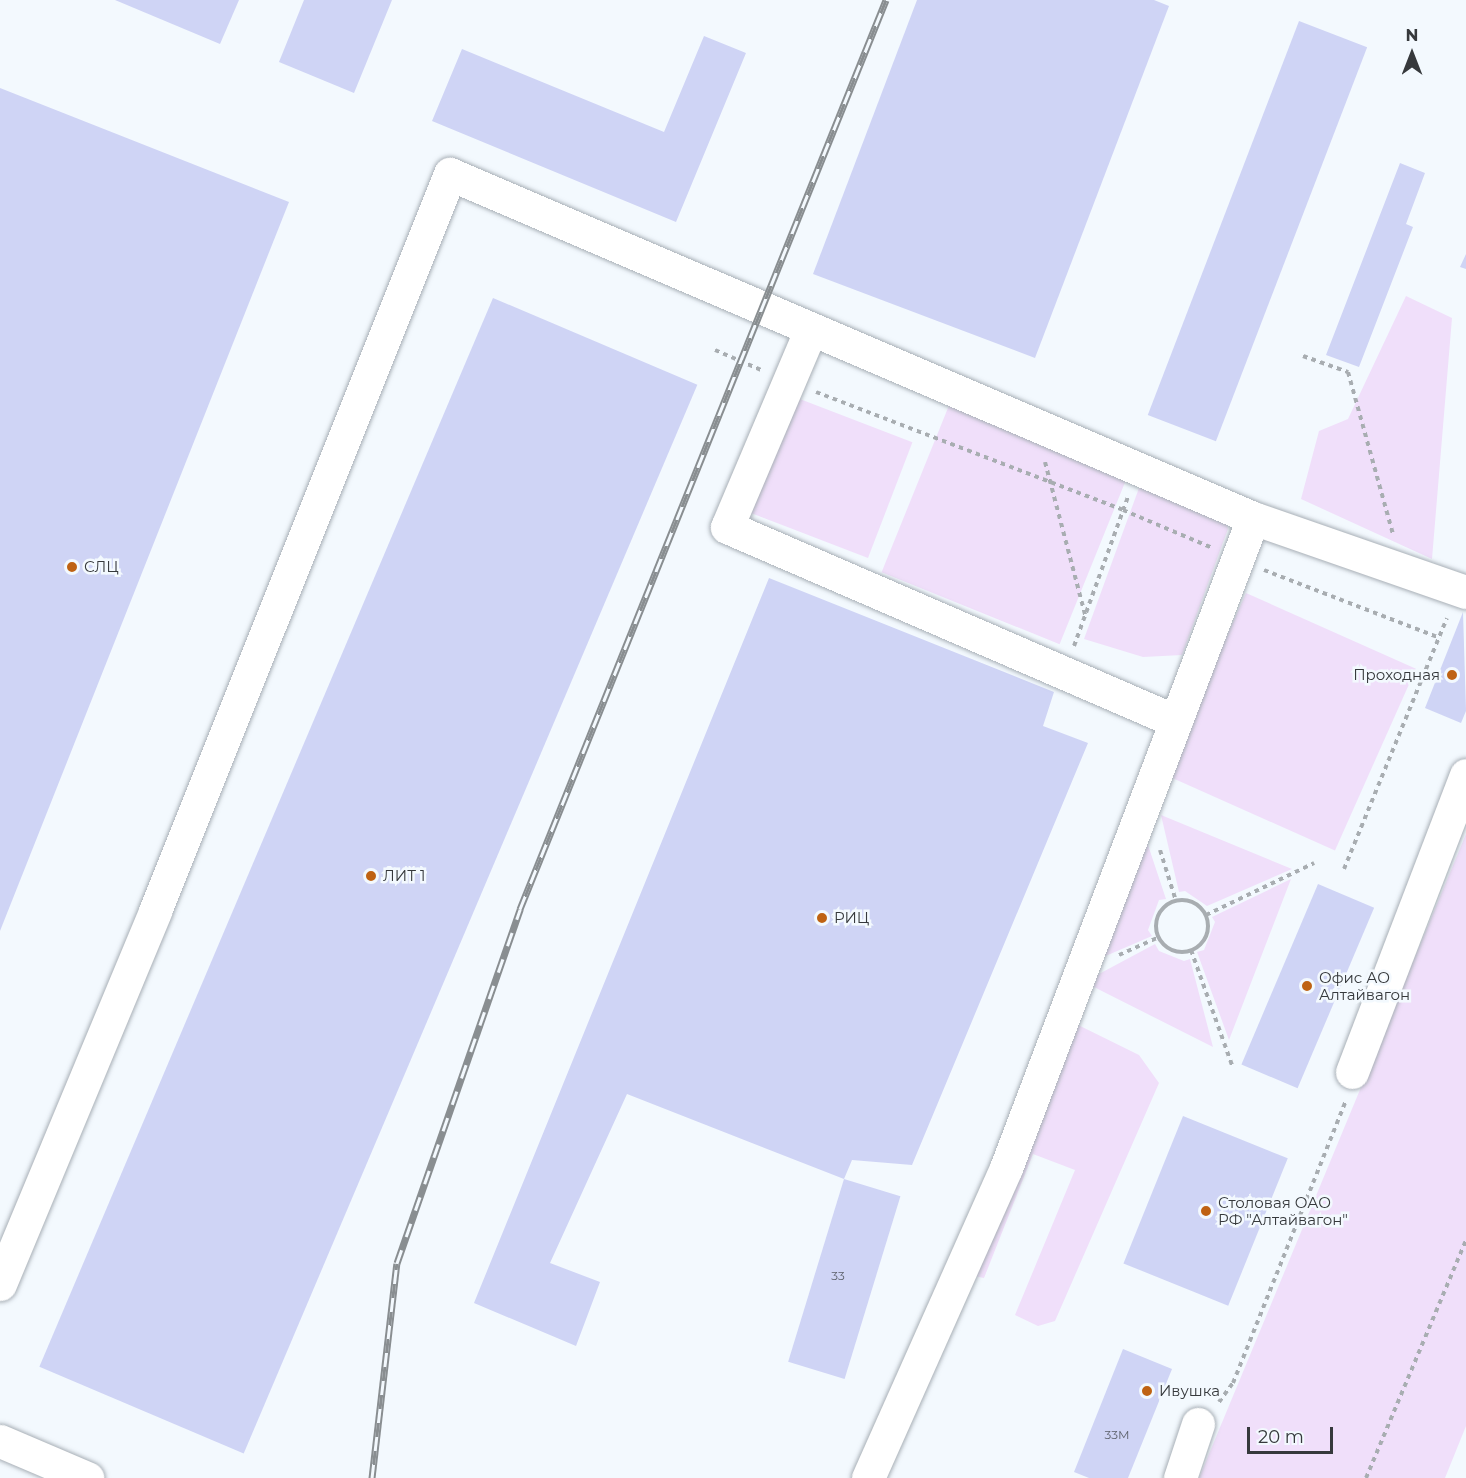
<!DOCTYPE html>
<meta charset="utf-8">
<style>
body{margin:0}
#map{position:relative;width:1466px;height:1478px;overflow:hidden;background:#f3f9fe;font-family:Montserrat,sans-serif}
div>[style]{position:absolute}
.green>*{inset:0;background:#f0dffa;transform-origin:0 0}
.building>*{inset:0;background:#cfd4f5;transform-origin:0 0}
.path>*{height:4px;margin-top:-2px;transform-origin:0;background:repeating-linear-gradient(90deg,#a8adb1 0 4.5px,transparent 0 9px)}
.path>.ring{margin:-2px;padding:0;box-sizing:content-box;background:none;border:4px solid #a8adb1;border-radius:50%}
.roads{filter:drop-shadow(0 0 2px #a8afb6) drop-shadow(0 0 2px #a8afb6)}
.minor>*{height:33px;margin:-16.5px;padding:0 16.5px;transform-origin:16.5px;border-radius:16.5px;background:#fff}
.rail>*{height:7px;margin-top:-3.5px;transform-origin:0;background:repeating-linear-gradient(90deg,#f3f9fe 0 14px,#898e91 0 28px);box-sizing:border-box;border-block:2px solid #898e91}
.dots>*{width:16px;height:16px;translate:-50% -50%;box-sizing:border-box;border:3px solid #f3f9fe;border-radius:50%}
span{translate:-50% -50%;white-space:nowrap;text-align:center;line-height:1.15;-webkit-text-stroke:5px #f3f9fe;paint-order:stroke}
.number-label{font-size:12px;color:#5c606a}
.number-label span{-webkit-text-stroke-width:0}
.poi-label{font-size:15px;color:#36393c}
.left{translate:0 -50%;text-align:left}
.right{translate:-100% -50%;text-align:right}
.north{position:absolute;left:1382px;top:24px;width:60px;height:60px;-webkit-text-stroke:4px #f3f9fe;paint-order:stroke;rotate:0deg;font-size:16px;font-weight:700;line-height:24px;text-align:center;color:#36393c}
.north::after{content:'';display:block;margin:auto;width:21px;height:27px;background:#36393c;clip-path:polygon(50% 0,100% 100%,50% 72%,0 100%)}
.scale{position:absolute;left:1247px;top:1427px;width:86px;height:27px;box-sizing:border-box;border:3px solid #36393c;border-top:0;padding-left:8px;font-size:18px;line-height:21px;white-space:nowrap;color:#36393c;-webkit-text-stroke:4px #f3f9fe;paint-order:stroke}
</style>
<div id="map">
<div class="green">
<i style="clip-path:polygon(1406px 296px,1452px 318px,1432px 559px,1301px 499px,1319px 431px,1348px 419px)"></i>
<i style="left:792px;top:396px;width:129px;height:124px;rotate:21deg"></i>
<i style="left:952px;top:398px;width:192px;height:188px;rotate:22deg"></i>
<i style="clip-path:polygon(1143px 477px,1224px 511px,1228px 529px,1182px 655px,1143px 657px,1084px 639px)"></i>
<i style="left:1246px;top:593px;width:186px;height:199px;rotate:24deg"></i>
<i style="clip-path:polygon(1161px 815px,1292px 869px,1207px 906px,1185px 891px,1179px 892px)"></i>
<i style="clip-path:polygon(1144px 833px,1166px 899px,1159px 900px,1148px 930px,1152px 936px,1094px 961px)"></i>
<i style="clip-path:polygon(1466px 834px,1466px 1426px,1445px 1478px,1199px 1478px)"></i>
<i style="clip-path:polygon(1291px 879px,1229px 1040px,1197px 952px,1204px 950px,1215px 922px,1212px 917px)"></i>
<i style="clip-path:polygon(1155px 944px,1159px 951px,1184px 961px,1190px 959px,1213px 1047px,1084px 982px)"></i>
<i style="clip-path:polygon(1068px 1020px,1139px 1055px,1159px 1083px,1055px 1321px,1038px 1326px,1015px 1315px,1075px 1170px,1033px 1154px,984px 1278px,969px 1275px)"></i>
</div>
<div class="building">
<i style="clip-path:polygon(115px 0,239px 0,220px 44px)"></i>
<i style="clip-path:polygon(304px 0,392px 0,354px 93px,279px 62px)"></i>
<i style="clip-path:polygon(917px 0,1154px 0,1169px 6px,1035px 358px,813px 274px)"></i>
<i style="left:1299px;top:21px;width:73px;height:422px;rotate:21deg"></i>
<i style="clip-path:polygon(704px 36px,746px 53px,676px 222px,432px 121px,462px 49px,664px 132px)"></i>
<i style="clip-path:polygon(0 88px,289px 202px,0 931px)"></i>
<i style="clip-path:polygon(1400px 163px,1425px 173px,1406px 224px,1413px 227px,1359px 367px,1326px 355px)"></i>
<i style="clip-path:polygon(1466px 254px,1466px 269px,1460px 267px)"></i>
<i style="left:493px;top:298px;width:222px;height:1161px;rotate:23deg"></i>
<i style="clip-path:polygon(769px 578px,1054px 692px,1043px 726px,1088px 743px,912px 1165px,852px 1160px,844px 1179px,627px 1094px,550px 1263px,600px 1282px,576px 1346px,474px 1303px)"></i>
<i style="clip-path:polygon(1463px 612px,1466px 711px,1461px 723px,1425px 708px)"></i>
<i style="left:1318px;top:884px;width:61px;height:196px;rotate:23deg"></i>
<i style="left:1183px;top:1116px;width:113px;height:159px;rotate:22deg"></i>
<i style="left:844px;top:1179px;width:59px;height:191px;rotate:17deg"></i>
<i style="clip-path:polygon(1123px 1349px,1172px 1369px,1128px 1478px,1089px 1478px,1074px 1472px)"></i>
</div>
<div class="path">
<i style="left:715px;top:350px;width:50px;rotate:23.5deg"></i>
<i style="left:1303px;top:356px;width:48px;rotate:19.6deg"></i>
<i style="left:1348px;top:372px;width:168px;rotate:74.5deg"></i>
<i style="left:816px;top:392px;width:329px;rotate:21deg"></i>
<i style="left:1123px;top:510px;width:95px;rotate:23deg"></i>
<i style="left:1045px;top:462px;width:158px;rotate:75.3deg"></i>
<i style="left:1264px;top:570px;width:189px;rotate:21.1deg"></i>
<i style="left:1074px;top:646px;width:158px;rotate:-70.1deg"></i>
<i style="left:1160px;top:850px;width:53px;rotate:72.6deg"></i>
<i style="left:1344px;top:869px;width:271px;rotate:-67.7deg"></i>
<i class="ring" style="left:1156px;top:900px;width:48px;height:48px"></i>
<i style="left:1206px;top:915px;width:120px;rotate:-25.7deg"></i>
<i style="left:1191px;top:950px;width:125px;rotate:70.4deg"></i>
<i style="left:1119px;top:955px;width:44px;rotate:-24.2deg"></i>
<i style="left:1219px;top:1402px;width:24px;rotate:-54deg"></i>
<i style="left:1233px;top:1383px;width:305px;rotate:-68.2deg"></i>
<i style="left:1366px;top:1478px;width:258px;rotate:-67.2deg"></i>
</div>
<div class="roads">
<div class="minor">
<i style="left:811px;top:329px;width:215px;rotate:113deg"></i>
<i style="left:727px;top:527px;width:489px;rotate:23.4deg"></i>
<i style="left:1352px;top:1072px;width:318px;rotate:-69deg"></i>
<i style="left:0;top:1284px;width:404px;rotate:-67.4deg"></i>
<i style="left:155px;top:911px;width:794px;rotate:-68.19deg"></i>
<i style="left:450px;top:174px;width:874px;rotate:23.19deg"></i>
<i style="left:1253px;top:518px;width:225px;rotate:19.2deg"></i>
<i style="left:0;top:1441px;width:95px;rotate:23deg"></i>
<i style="left:868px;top:1478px;width:339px;rotate:-66deg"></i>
<i style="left:1006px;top:1168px;width:695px;rotate:-69.19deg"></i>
<i style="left:1180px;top:1478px;width:57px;rotate:-71.6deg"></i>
</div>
</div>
<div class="rail">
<i style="left:372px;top:1478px;width:216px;rotate:-83.4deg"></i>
<i style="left:397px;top:1263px;width:375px;rotate:-70.8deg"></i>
<i style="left:520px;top:909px;width:980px;rotate:-68.07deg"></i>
</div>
<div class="dots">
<i style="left:72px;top:567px;background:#bf6213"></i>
<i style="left:1452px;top:675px;background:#bf6213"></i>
<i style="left:371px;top:876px;background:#bf6213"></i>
<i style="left:822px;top:918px;background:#bf6213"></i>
<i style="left:1307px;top:986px;background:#bf6213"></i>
<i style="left:1206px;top:1211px;background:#bf6213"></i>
<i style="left:1147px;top:1391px;background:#bf6213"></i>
</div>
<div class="number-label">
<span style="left:838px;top:1276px">33</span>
<span style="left:1117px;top:1435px">33М</span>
</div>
<div class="poi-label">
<span class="left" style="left:84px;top:567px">СЛЦ</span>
<span class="right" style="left:1440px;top:675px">Проходная</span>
<span class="left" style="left:383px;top:876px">ЛИТ 1</span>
<span class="left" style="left:834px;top:918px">РИЦ</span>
<span class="left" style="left:1319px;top:986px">Офис АО<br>Алтайвагон</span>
<span class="left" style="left:1218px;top:1211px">Столовая ОАО<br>РФ "Алтайвагон"</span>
<span class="left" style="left:1159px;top:1391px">Ивушка</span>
</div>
<div class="north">N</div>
<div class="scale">20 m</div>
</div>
